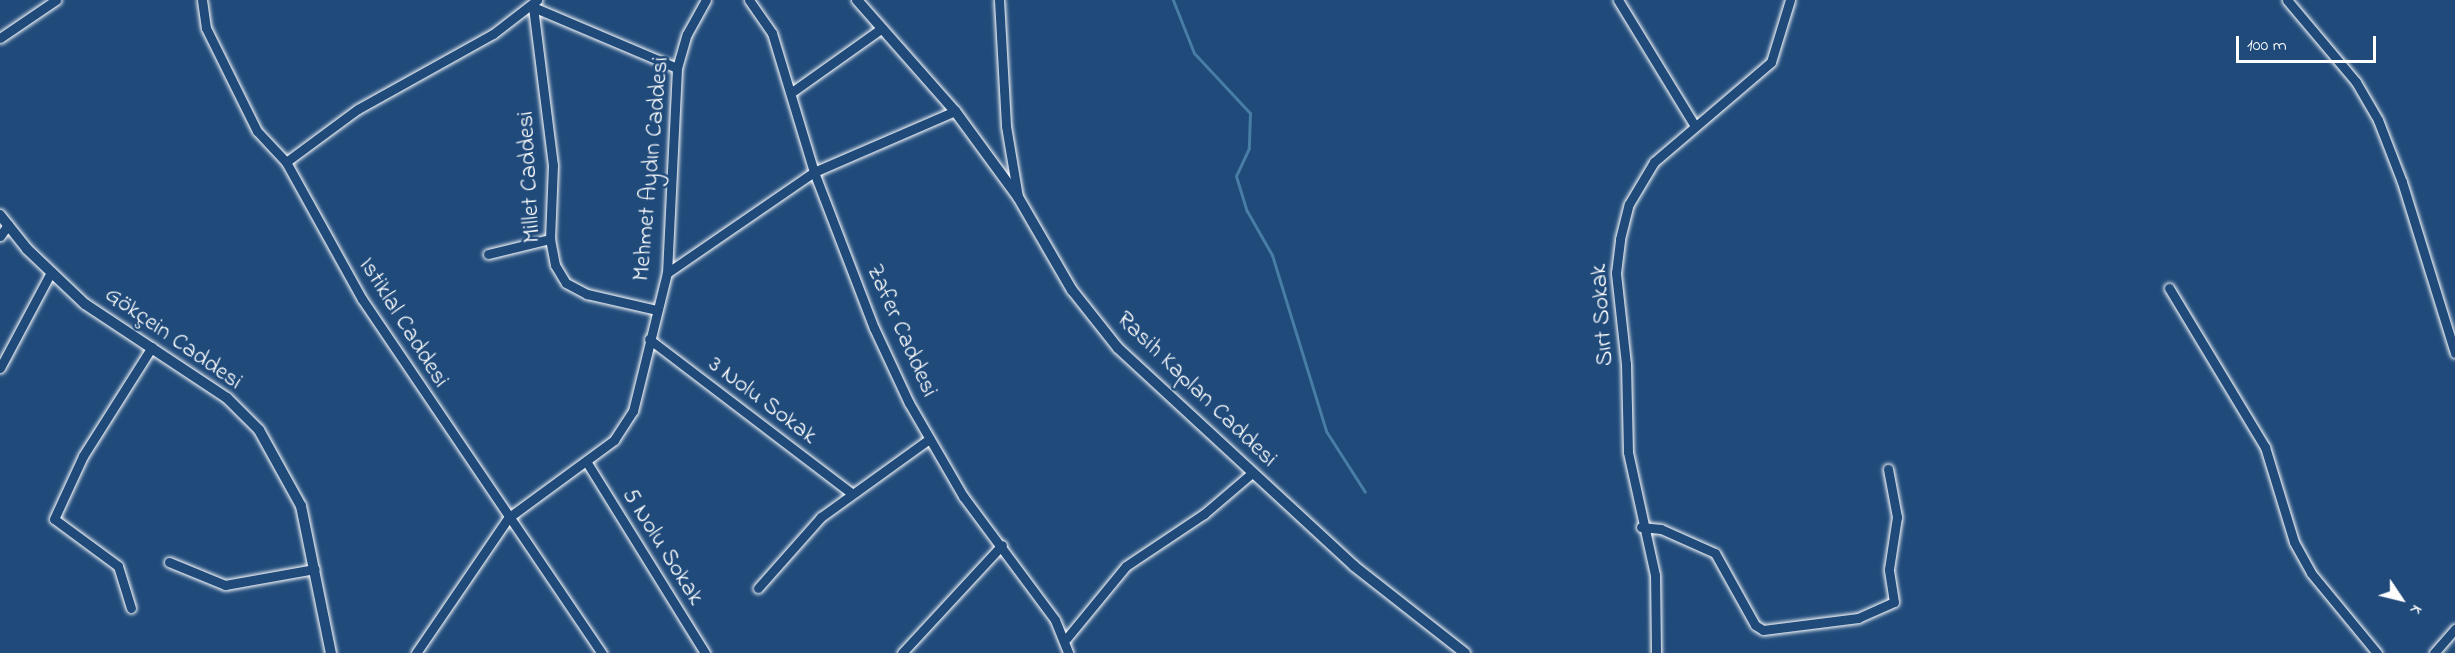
<!DOCTYPE html>
<meta charset="utf-8">
<style>
body{margin:0}
#map{position:relative;width:2455px;height:653px;overflow:hidden;background:#1f4a7a;font-family:"Indie Flower",sans-serif}
div>[style]{position:absolute}
.stream>*{height:3px;margin:-1.5px;padding:0 1.5px;transform-origin:1.5px;border-radius:1.5px;background:#487da6}
.roads{filter:drop-shadow(0 0 2px #fff) drop-shadow(0 0 2px #fff)}
.minor>*{height:9px;margin:-4.5px;padding:0 4.5px;transform-origin:4.5px;border-radius:4.5px;background:#1f4a7a}
.tertiary>*{height:10px;margin:-5px;padding:0 5px;transform-origin:5px;border-radius:5px;background:#1f4a7a}
span{translate:-50% -50%;white-space:nowrap;text-align:center;line-height:1.15;-webkit-text-stroke:5px #1f4a7a;paint-order:stroke}
.street-label{font-size:24px;color:#fff}
.north{position:absolute;left:2371px;top:569px;width:60px;height:60px;-webkit-text-stroke:4px #1f4a7a;paint-order:stroke;rotate:125deg;font-size:16px;font-weight:700;line-height:24px;text-align:center;color:#fff}
.north::after{content:'';display:block;margin:auto;width:21px;height:27px;background:#fff;clip-path:polygon(50% 0,100% 100%,50% 72%,0 100%)}
.scale{position:absolute;left:2236px;top:36px;width:140px;height:27px;box-sizing:border-box;border:3px solid #fff;border-top:0;padding-left:8px;font-size:18px;line-height:21px;white-space:nowrap;color:#fff;-webkit-text-stroke:4px #1f4a7a;paint-order:stroke}
</style>
<div id="map">
<div class="stream">
<i style="left:1173px;top:0;width:57px;rotate:68.4deg"></i>
<i style="left:1194px;top:53px;width:82px;rotate:47deg"></i>
<i style="left:1250px;top:113px;width:35px;rotate:92deg"></i>
<i style="left:1249px;top:148px;width:31px;rotate:115deg"></i>
<i style="left:1236px;top:176px;width:37px;rotate:73deg"></i>
<i style="left:1247px;top:211px;width:51px;rotate:60.4deg"></i>
<i style="left:1272px;top:255px;width:184px;rotate:72.9deg"></i>
<i style="left:1326px;top:431px;width:72px;rotate:57.4deg"></i>
</div>
<div class="roads">
<div class="minor">
<i style="left:202px;top:0;width:28px;rotate:82deg"></i>
<i style="left:206px;top:28px;width:115px;rotate:63.7deg"></i>
<i style="left:257px;top:131px;width:42px;rotate:46.9deg"></i>
<i style="left:286px;top:162px;width:157px;rotate:61deg"></i>
<i style="left:362px;top:299px;width:428px;rotate:55.9deg"></i>
<i style="left:749px;top:0;width:40px;rotate:55.1deg"></i>
<i style="left:772px;top:33px;width:145px;rotate:73.2deg"></i>
<i style="left:814px;top:172px;width:167px;rotate:69deg"></i>
<i style="left:874px;top:328px;width:83px;rotate:65deg"></i>
<i style="left:909px;top:403px;width:108px;rotate:59.9deg"></i>
<i style="left:963px;top:496px;width:154px;rotate:53.4deg"></i>
<i style="left:1055px;top:620px;width:35px;rotate:68deg"></i>
<i style="left:999px;top:0;width:126px;rotate:86.8deg"></i>
<i style="left:1006px;top:126px;width:72px;rotate:80.4deg"></i>
<i style="left:1618px;top:0;width:148px;rotate:58.6deg"></i>
<i style="left:2287px;top:0;width:107px;rotate:49.9deg"></i>
<i style="left:2356px;top:82px;width:44px;rotate:59.9deg"></i>
<i style="left:2378px;top:120px;width:66px;rotate:68.8deg"></i>
<i style="left:2402px;top:182px;width:179px;rotate:72.8deg"></i>
<i style="left:533px;top:7px;width:159px;rotate:82.8deg"></i>
<i style="left:553px;top:165px;width:74px;rotate:92.3deg"></i>
<i style="left:550px;top:239px;width:26px;rotate:79deg"></i>
<i style="left:555px;top:265px;width:21px;rotate:59deg"></i>
<i style="left:566px;top:283px;width:24px;rotate:28deg"></i>
<i style="left:587px;top:294px;width:72px;rotate:12.9deg"></i>
<i style="left:533px;top:7px;width:156px;rotate:23deg"></i>
<i style="left:0;top:38px;width:68px;rotate:-34.2deg"></i>
<i style="left:792px;top:92px;width:110px;rotate:-35.4deg"></i>
<i style="left:286px;top:162px;width:89px;rotate:-36.4deg"></i>
<i style="left:358px;top:109px;width:154px;rotate:-29.1deg"></i>
<i style="left:493px;top:34px;width:56px;rotate:-37.7deg"></i>
<i style="left:0;top:236px;width:14px;rotate:-54deg"></i>
<i style="left:488px;top:254px;width:64px;rotate:-13.6deg"></i>
<i style="left:667px;top:273px;width:178px;rotate:-34.5deg"></i>
<i style="left:814px;top:172px;width:154px;rotate:-23.4deg"></i>
<i style="left:2169px;top:288px;width:186px;rotate:58.9deg"></i>
<i style="left:2265px;top:447px;width:99px;rotate:73deg"></i>
<i style="left:2294px;top:542px;width:35px;rotate:61deg"></i>
<i style="left:2311px;top:573px;width:104px;rotate:50.5deg"></i>
<i style="left:649px;top:339px;width:254px;rotate:37.3deg"></i>
<i style="left:0;top:368px;width:109px;rotate:-62deg"></i>
<i style="left:586px;top:461px;width:226px;rotate:58.2deg"></i>
<i style="left:1641px;top:527px;width:20px;rotate:6deg"></i>
<i style="left:1661px;top:529px;width:59px;rotate:24deg"></i>
<i style="left:1715px;top:553px;width:82px;rotate:60.9deg"></i>
<i style="left:1755px;top:625px;width:9px;rotate:32deg"></i>
<i style="left:1763px;top:630px;width:96px;rotate:-7.2deg"></i>
<i style="left:1858px;top:618px;width:39px;rotate:-24deg"></i>
<i style="left:1894px;top:602px;width:33px;rotate:-99deg"></i>
<i style="left:1889px;top:569px;width:53px;rotate:-81.3deg"></i>
<i style="left:1897px;top:517px;width:49px;rotate:-100.6deg"></i>
<i style="left:169px;top:562px;width:61px;rotate:22.3deg"></i>
<i style="left:225px;top:585px;width:91px;rotate:-10.1deg"></i>
<i style="left:758px;top:588px;width:95px;rotate:-48.4deg"></i>
<i style="left:821px;top:517px;width:133px;rotate:-35.8deg"></i>
<i style="left:131px;top:608px;width:44px;rotate:-107.2deg"></i>
<i style="left:118px;top:566px;width:79px;rotate:-143.7deg"></i>
<i style="left:54px;top:519px;width:69px;rotate:-65.3deg"></i>
<i style="left:83px;top:456px;width:129px;rotate:-57.7deg"></i>
<i style="left:1066px;top:639px;width:94px;rotate:-50.6deg"></i>
<i style="left:1126px;top:566px;width:94px;rotate:-33.7deg"></i>
<i style="left:1204px;top:514px;width:63px;rotate:-40.5deg"></i>
<i style="left:416px;top:653px;width:163px;rotate:-55.7deg"></i>
<i style="left:508px;top:518px;width:132px;rotate:-36.3deg"></i>
<i style="left:614px;top:440px;width:35px;rotate:-57deg"></i>
<i style="left:633px;top:411px;width:142px;rotate:-76.2deg"></i>
<i style="left:667px;top:273px;width:205px;rotate:-87.2deg"></i>
<i style="left:677px;top:68px;width:35px;rotate:-74deg"></i>
<i style="left:687px;top:34px;width:39px;rotate:-61deg"></i>
<i style="left:902px;top:653px;width:147px;rotate:-47.2deg"></i>
<i style="left:1656px;top:653px;width:78px;rotate:-90.7deg"></i>
<i style="left:1655px;top:575px;width:126px;rotate:-102.4deg"></i>
<i style="left:1628px;top:452px;width:88px;rotate:-91.3deg"></i>
<i style="left:1626px;top:364px;width:92px;rotate:-96.3deg"></i>
<i style="left:1616px;top:273px;width:34px;rotate:-83deg"></i>
<i style="left:1620px;top:239px;width:36px;rotate:-76deg"></i>
<i style="left:1629px;top:204px;width:49px;rotate:-59.2deg"></i>
<i style="left:1654px;top:162px;width:154px;rotate:-40.5deg"></i>
<i style="left:1771px;top:62px;width:65px;rotate:-73deg"></i>
<i style="left:2434px;top:653px;width:32px;rotate:-49deg"></i>
</div>
<div class="tertiary">
<i style="left:857px;top:0;width:148px;rotate:48.6deg"></i>
<i style="left:955px;top:111px;width:107px;rotate:53.8deg"></i>
<i style="left:1018px;top:197px;width:108px;rotate:59.9deg"></i>
<i style="left:1072px;top:290px;width:74px;rotate:51.6deg"></i>
<i style="left:1118px;top:348px;width:321px;rotate:42.7deg"></i>
<i style="left:1354px;top:566px;width:141px;rotate:38.1deg"></i>
<i style="left:0;top:215px;width:43px;rotate:51.5deg"></i>
<i style="left:27px;top:249px;width:80px;rotate:43.5deg"></i>
<i style="left:85px;top:304px;width:170px;rotate:33.5deg"></i>
<i style="left:227px;top:398px;width:45px;rotate:45deg"></i>
<i style="left:259px;top:430px;width:87px;rotate:61.1deg"></i>
<i style="left:301px;top:506px;width:150px;rotate:78.5deg"></i>
</div>
</div>
<div class="street-label">
<span style="left:652px;top:169px;rotate:-85deg">Mehmet Aydın Caddesi</span>
<span style="left:530px;top:177px;rotate:-93deg">Millet Caddesi</span>
<span style="left:1603px;top:315px;rotate:-94deg">Sırt Sokak</span>
<span style="left:403px;top:323px;rotate:58deg">Istiklal Caddesi</span>
<span style="left:901px;top:331px;rotate:66deg">Zafer Caddesi</span>
<span style="left:173px;top:339px;rotate:35deg">Gökçein Caddesi</span>
<span style="left:1196px;top:390px;rotate:44deg">Rasih Kaplan Caddesi</span>
<span style="left:762px;top:401px;rotate:37deg">3 Nolu Sokak</span>
<span style="left:662px;top:547px;rotate:58deg">5 Nolu Sokak</span>
</div>
<div class="north">K</div>
<div class="scale">100 m</div>
</div>
